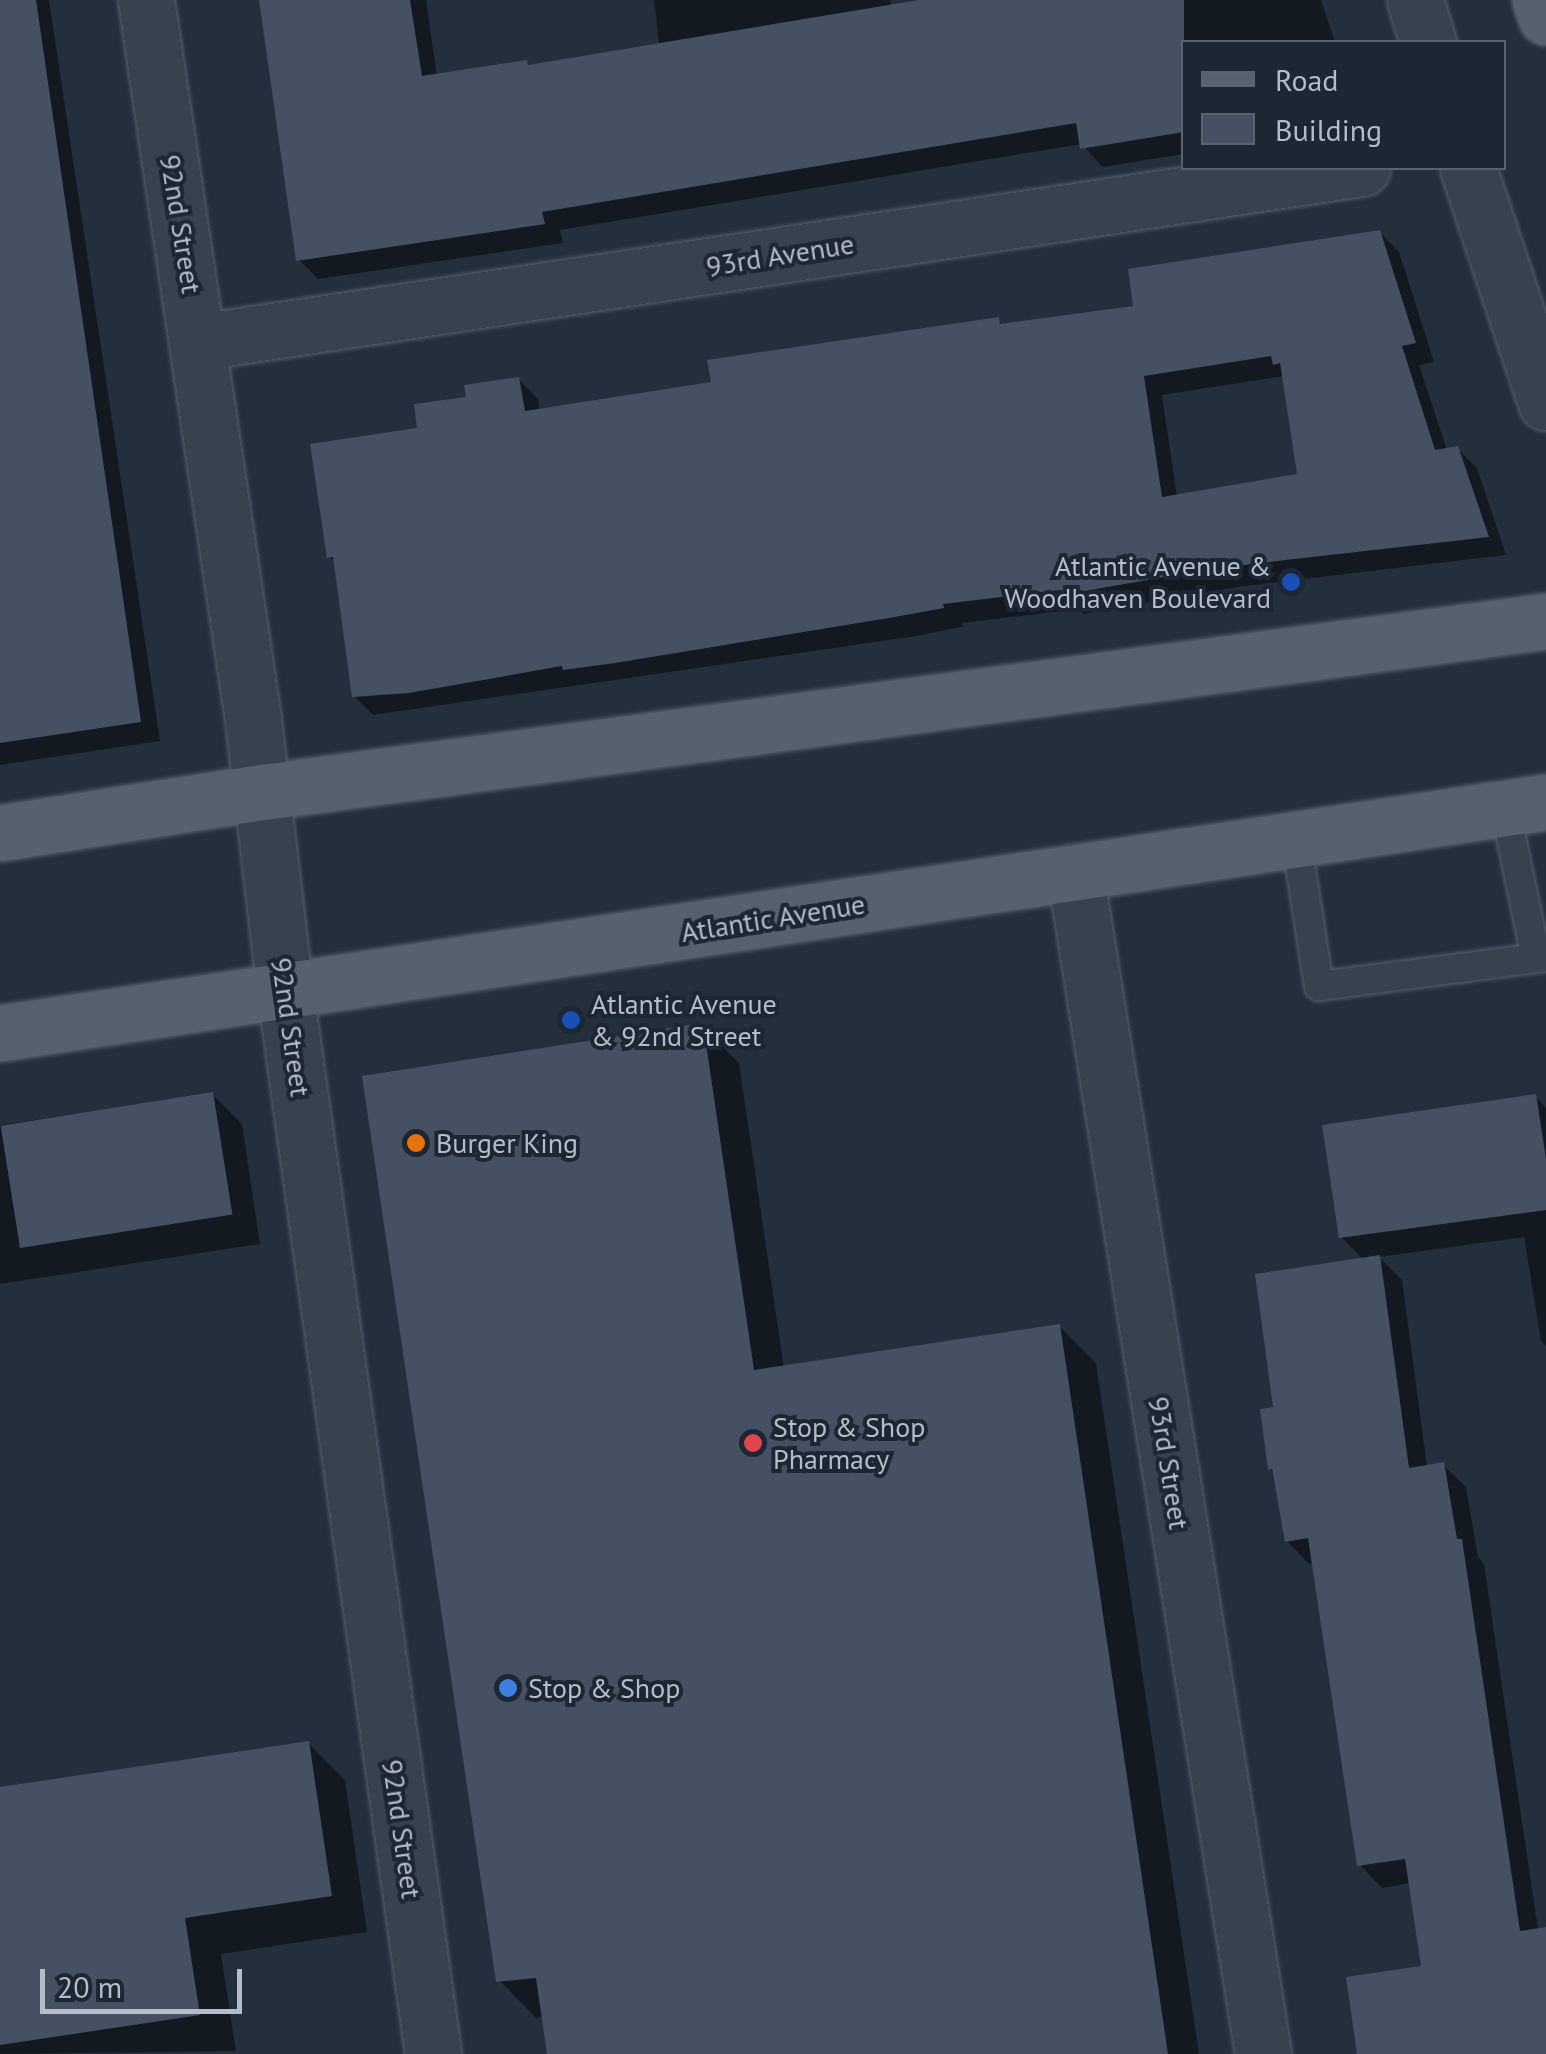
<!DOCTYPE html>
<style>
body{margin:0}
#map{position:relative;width:1546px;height:2054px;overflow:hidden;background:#242f3e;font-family:"PT Sans",sans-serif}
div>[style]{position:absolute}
.shadow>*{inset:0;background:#0007}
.building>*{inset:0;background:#455162;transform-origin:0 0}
.roads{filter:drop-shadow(0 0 2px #565f6c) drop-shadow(0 0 2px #565f6c)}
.lane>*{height:28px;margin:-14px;padding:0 14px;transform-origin:14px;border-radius:14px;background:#38414e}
.street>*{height:55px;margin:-27.5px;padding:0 27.5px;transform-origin:27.5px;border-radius:27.5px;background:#38414e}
.primary>*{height:55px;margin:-27.5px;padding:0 27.5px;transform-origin:27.5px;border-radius:27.5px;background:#56606e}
.dots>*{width:28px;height:28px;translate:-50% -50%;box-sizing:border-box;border:5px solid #1d2633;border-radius:50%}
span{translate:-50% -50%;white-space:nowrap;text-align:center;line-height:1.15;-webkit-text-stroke:8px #1d2633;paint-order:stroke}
.street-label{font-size:28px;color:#b4bcc9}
.poi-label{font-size:28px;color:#b4bcc9}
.right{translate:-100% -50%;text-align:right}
.left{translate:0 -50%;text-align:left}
.legend{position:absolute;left:1181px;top:40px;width:325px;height:130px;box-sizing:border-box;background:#1d2633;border:2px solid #59626f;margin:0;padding:12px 18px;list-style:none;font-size:30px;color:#b4bcc9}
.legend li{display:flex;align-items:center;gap:20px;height:50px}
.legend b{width:50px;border:2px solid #59626f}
.scale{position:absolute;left:40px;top:1969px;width:202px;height:45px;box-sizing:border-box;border:5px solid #b4bcc9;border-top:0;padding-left:12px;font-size:30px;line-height:35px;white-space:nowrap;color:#b4bcc9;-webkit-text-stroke:8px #1d2633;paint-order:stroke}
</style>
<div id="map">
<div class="shadow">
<i style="clip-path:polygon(0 0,49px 0,160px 741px,0 765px)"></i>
<i style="clip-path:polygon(260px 0,426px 0,437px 76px,527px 62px,531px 67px,659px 44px,654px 0,890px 0,891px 6px,929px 0,1321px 0,1335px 42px,1184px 42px,1184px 154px,1102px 167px,1082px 144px,560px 230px,563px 243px,318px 279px,299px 260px)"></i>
<i style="clip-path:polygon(evenodd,1379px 232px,1399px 252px,1434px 362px,1419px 365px,1447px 450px,1457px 448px,1477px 468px,1506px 555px,1237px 587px,1084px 614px,1079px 609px,962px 623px,962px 627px,910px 637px,373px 715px,354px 696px,337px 564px,330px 557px,419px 430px,469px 399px,518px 379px,538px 399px,540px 412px,714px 384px,998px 320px,1004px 326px,1136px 308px,1379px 232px,1285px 376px,1299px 476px,1177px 497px,1162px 395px,1285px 376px)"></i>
<i style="clip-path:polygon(702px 1026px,739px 1063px,784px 1368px,1059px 1326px,1096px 1363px,1199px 2054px,549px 2054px,544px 2017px,536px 2018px,499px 1980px)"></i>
<i style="clip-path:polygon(212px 1094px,242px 1124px,260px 1244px,0 1284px,0 1125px)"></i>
<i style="clip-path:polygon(1536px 1097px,1546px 1108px,1546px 1346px,1541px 1341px,1524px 1237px,1379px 1257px,1402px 1280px,1427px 1467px,1443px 1465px,1466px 1487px,1478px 1557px,1484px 1564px,1538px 1930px,1546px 1929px,1546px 2054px,1360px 2054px,1424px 1968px,1411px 1883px,1382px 1888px,1360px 1865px,1314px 1563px,1309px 1564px,1287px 1541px,1271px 1468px,1276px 1409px,1364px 1260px,1341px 1237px)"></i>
<i style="clip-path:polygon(308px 1743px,345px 1780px,367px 1932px,221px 1954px,236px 2051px,0 2054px,0 1790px)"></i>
</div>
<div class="building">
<i style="clip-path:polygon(0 0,36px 0,141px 722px,0 743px)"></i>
<i style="clip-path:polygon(259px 0,410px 0,422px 76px,527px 60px,528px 65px,919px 0,1184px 0,1184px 132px,1080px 149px,1076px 123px,542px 212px,545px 224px,296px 261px)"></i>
<i style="clip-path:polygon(evenodd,1380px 230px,1416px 343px,1402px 346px,1435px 450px,1458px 446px,1489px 537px,1216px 568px,1062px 595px,1061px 590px,943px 604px,944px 608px,889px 618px,615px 663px,563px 670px,562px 666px,409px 693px,352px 697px,333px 557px,327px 558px,310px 444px,417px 428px,414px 404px,466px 397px,464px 385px,519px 377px,525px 411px,711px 382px,707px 360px,999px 317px,1000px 324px,1133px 306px,1128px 269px,1380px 230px,1271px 356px,1273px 365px,1280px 363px,1297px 474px,1162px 497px,1144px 376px,1271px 356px)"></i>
<i style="clip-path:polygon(703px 1023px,754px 1370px,1060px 1324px,1168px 2054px,547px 2054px,536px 1978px,496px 1982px,362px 1076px)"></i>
<i style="left:213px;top:1092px;width:124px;height:215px;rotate:81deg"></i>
<i style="clip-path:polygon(1536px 1094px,1546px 1159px,1546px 1210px,1339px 1238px,1322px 1125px)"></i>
<i style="clip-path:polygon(1380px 1255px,1409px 1468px,1444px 1462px,1457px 1539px,1462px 1539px,1520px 1931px,1546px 1927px,1546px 2054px,1357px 2054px,1346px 1977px,1421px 1966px,1405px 1859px,1357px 1866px,1308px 1538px,1285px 1542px,1272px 1469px,1268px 1470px,1260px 1409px,1273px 1407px,1255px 1274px)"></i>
<i style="clip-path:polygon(309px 1741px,332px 1896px,185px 1918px,200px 2015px,0 2045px,0 1787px)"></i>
</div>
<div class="roads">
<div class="lane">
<i style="left:1505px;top:808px;width:153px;rotate:78.3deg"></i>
<i style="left:1296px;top:839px;width:149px;rotate:81.1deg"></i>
<i style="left:1319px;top:986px;width:229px;rotate:-7.3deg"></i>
</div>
<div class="street">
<i style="left:146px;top:0;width:727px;rotate:81.54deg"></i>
<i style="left:253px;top:719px;width:274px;rotate:83.3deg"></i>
<i style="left:285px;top:991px;width:1073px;rotate:82.07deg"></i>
<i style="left:1415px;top:0;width:44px;rotate:72.8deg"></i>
<i style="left:1468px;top:168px;width:247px;rotate:71.6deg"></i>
<i style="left:199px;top:342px;width:1176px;rotate:-8.51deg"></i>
<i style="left:1075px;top:872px;width:1197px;rotate:80.96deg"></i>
</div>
<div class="primary">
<i style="left:1540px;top:0;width:18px;rotate:71deg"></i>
<i style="left:0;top:833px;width:266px;rotate:-8.9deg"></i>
<i style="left:263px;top:792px;width:1294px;rotate:-7.59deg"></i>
<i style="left:0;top:1033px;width:1563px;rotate:-8.5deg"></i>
</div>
</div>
<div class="dots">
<i style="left:1291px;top:582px;background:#1a4fb4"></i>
<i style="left:571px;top:1020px;background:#1a4fb4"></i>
<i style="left:416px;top:1143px;background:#e8710a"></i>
<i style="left:753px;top:1443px;background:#e0444e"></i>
<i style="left:508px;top:1688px;background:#3f7fe0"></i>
</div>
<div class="street-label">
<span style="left:181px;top:224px;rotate:81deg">92nd Street</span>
<span style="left:780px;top:255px;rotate:-9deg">93rd Avenue</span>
<span style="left:773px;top:918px;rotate:-9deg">Atlantic Avenue</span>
<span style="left:291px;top:1027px;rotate:82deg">92nd Street</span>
<span style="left:1169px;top:1463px;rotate:81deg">93rd Street</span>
<span style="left:402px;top:1829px;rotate:82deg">92nd Street</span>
</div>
<div class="poi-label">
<span class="right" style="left:1271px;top:582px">Atlantic Avenue &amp;<br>Woodhaven Boulevard</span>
<span class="left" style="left:591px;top:1020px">Atlantic Avenue<br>&amp; 92nd Street</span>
<span class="left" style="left:436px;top:1143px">Burger King</span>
<span class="left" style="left:773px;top:1443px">Stop &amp; Shop<br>Pharmacy</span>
<span class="left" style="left:528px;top:1688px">Stop &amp; Shop</span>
</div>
<ul class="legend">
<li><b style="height:12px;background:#56606e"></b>Road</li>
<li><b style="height:28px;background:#455162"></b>Building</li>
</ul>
<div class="scale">20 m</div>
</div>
